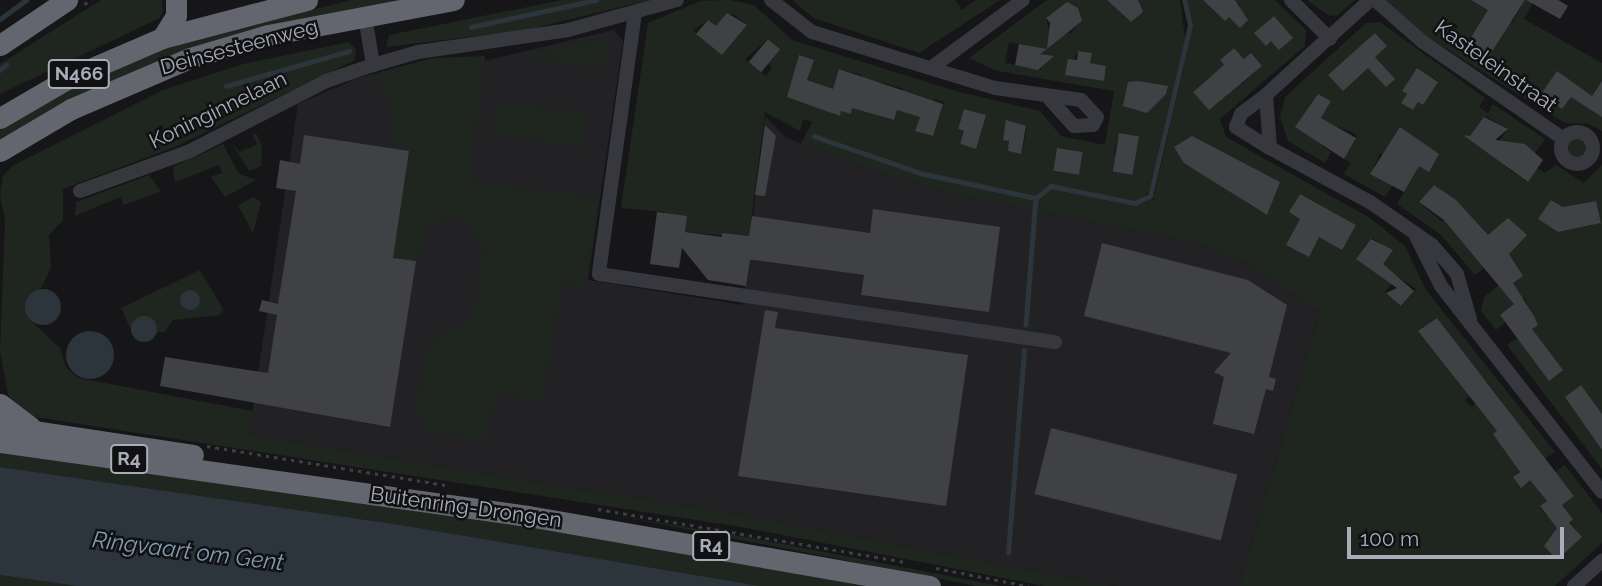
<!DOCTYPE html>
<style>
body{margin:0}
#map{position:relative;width:1602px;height:586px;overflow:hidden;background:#161618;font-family:Raleway,sans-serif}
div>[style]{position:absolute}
.built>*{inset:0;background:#222225}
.green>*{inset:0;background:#1e261f;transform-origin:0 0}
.round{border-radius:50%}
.water>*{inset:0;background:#2c353c}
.stream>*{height:4.5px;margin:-2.25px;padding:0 2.25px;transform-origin:2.25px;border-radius:2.25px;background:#2c353c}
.building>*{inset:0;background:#404145;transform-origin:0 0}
.path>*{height:2.5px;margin-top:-1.25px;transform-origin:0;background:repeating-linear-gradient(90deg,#3d3f44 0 3.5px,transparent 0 8.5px)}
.minor>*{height:14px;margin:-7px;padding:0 7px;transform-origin:7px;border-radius:7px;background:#37383d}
.minor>.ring{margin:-7px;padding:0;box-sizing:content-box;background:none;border:14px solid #37383d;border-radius:50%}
.highway>*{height:21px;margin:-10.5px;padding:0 10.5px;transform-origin:10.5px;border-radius:10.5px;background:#63666e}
span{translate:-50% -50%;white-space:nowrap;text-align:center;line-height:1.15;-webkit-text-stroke:5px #111113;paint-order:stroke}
.shield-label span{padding:2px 5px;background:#111113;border:2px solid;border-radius:5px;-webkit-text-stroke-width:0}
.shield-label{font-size:19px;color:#a8adb8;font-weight:700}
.street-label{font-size:21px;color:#a8adb8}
.water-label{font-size:23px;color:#7f9bb3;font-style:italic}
.scale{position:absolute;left:1347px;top:527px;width:217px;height:32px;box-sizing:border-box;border:4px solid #a8adb8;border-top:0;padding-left:9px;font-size:21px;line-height:24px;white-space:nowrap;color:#a8adb8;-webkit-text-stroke:5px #111113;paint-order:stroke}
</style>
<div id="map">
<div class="built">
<i style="clip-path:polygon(614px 30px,623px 41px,588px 280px,743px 305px,765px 116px,784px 136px,801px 144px,880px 173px,958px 195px,1196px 243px,1247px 263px,1320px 312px,1239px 586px,1116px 586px,737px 514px,249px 435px,298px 104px,358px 78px,433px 58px,475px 63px)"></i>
</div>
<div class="green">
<i style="clip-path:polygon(101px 0,162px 0,163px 10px,160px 18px,0 94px,0 64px)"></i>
<i style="clip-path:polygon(352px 0,409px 0,274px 26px,0 141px,0 127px,68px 88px,169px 45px)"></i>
<i style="clip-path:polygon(562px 0,649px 0,526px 30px,386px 47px,389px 35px)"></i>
<i style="clip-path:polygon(evenodd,729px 0,754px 5px,792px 40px,959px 92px,1040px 111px,1061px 136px,1105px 145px,1114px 91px,997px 71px,969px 58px,1047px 0,1107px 0,1131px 22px,1143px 12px,1134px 0,1180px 0,1185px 38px,1149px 191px,1144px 197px,1153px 200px,1193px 26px,1187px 0,1213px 0,1209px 6px,1225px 21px,1240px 6px,1235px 0,1275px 0,1306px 30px,1305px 46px,1220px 119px,1226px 137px,1370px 218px,1405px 246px,1426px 290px,1555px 452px,1545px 459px,1514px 463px,1520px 471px,1513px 477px,1520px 487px,1533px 477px,1539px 484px,1565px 465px,1602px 513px,1602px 543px,1555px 586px,1239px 586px,1320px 312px,1247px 263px,1196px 243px,958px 195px,880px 173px,801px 144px,812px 122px,803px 119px,800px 131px,765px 112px,749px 238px,685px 232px,664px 212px,621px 208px,648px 23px,700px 1px,729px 0,1066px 3px,1078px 9px,1081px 21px,1071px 33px,1049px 31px,1046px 18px,1066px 3px,729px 0,733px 14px,747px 25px,722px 55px,693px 30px,708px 20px,716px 26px,733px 14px,729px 0,768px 39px,780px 49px,768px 64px,772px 68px,766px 76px,745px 59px,768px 39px,729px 0,1009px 42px,1040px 48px,1041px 70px,1005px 63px,1009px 42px,729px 0,1234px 48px,1244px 59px,1262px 66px,1242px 84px,1220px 60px,1234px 48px,729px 0,1078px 51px,1092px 53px,1090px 63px,1106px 66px,1104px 81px,1066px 75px,1078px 51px,729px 0,799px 56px,813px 60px,807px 80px,814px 83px,789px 90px,799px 56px,729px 0,839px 69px,862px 75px,851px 113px,841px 111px,839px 116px,829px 112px,839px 69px,729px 0,1212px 76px,1228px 95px,1208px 109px,1193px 91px,1212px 76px,729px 0,881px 82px,903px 89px,893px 120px,871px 113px,881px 82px,729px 0,935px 99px,944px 102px,933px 136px,916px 131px,920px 117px,935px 99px,729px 0,964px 109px,985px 115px,976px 149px,960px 144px,964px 131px,958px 129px,964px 109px,729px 0,1006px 121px,1027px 128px,1021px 153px,1008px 151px,1011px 141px,1006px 121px,729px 0,1120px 133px,1138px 136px,1133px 175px,1114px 152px,1120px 133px,729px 0,1058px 148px,1082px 152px,1079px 174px,1054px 171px,1058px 148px,729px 0,1262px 172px,1279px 182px,1267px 215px,1245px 202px,1262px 172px,729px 0,1300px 194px,1319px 204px,1308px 223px,1289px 212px,1300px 194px,729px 0,1333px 212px,1356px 225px,1346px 243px,1321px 238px,1333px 212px,729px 0,1372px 238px,1392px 251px,1357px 259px,1372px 238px,729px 0,1398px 277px,1416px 289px,1402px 306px,1385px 292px,1398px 277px,729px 0,1437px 318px,1450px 335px,1433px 349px,1418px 331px,1437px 318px,729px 0,1487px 382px,1501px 401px,1484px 413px,1476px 403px,1471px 407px,1465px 400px,1487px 382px,729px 0,1559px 477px,1574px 495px,1562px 505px,1566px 510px,1546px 515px,1540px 507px,1547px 501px,1540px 492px,1559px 477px,729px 0,1570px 515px,1573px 519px,1569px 523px,1582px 537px,1557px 560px,1544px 546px,1570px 515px)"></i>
<i style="clip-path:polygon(792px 0,955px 0,962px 10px,976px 0,1000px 0,919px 53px,814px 18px)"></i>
<i style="clip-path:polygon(1307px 0,1355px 0,1338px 15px,1329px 16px)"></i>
<i style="clip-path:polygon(evenodd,1384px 0,1471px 0,1491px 11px,1468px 44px,1507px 21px,1512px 23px,1525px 0,1535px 0,1524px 19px,1602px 63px,1602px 91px,1597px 88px,1585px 106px,1602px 117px,1602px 131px,1589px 124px,1565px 123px,1527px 100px,1425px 35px,1384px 0,1557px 72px,1578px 86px,1562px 109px,1541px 94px,1557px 72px)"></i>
<i style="clip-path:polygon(evenodd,1380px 22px,1485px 98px,1479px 107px,1488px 113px,1493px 104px,1545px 139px,1535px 153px,1525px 144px,1506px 167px,1527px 182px,1537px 168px,1545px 173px,1556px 165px,1584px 183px,1602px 165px,1602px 469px,1507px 345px,1537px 325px,1524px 297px,1500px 315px,1505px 322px,1496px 330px,1481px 311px,1484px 297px,1499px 285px,1504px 290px,1522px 276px,1512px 258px,1504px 252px,1475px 275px,1441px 235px,1397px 204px,1417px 169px,1380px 153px,1371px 174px,1393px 185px,1385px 197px,1344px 174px,1351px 163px,1344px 159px,1357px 136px,1352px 132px,1335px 126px,1323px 147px,1331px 152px,1325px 163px,1288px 141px,1280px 117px,1285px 97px,1366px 23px,1380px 22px,1417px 68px,1438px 81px,1423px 105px,1418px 102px,1413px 110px,1402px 103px,1407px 94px,1402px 91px,1417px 68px,1380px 22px,1318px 94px,1331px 101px,1311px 136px,1296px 127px,1318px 94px,1380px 22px,1486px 116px,1508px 129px,1491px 152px,1469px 138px,1486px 116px,1380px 22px,1434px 185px,1459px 203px,1442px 222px,1419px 202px,1434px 185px,1380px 22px,1551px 200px,1563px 207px,1596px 201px,1601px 223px,1558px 232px,1542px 214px,1551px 200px)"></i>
<i style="clip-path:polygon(607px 39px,605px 68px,521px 56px)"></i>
<i style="clip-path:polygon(349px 42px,356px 50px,355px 60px,177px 146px,63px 189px,63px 220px,49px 235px,51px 268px,41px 288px,30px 294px,31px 321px,60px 348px,66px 367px,78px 378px,253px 411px,249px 435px,737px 514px,1116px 586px,1044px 586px,741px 527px,35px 417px,17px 404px,8px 395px,0 351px,5px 221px,0 194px,3px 176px,12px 166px,163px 90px,243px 64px)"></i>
<i style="clip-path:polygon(485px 56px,469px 181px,599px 198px,585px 287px,562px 283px,543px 399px,495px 395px,486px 441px,427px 431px,417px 410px,422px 365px,434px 341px,464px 322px,475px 305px,484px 248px,465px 218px,430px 223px,416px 261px,393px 258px,409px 152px,393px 149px,394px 118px,377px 73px,433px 58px)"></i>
<i style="left:496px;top:102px;width:93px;height:33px;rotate:7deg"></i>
<i style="clip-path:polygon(256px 133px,262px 146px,261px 166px,249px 171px,232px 144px,240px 152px,257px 144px,252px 135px)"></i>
<i class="round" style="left:1568px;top:138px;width:20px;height:20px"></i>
<i style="clip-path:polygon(223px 144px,239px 174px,256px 180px,225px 197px,211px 177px,222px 173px,219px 165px,175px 182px,173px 167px)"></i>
<i style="clip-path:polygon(149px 175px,161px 191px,124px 205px,120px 197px,75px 216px,76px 202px)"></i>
<i style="clip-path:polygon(254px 197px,261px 202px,253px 233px,238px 205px)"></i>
<i style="clip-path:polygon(200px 270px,223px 309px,220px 315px,173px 320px,165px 332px,156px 332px,156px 324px,143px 316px,133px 322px,131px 330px,121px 308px)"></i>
<i style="clip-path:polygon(0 452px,408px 508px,729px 558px,875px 586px,760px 586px,401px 525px,0 467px)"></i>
<i style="clip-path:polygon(624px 517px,746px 537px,1001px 586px,976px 586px)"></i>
<i style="clip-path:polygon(0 575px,77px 586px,0 586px)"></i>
</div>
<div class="water">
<i class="round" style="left:25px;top:289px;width:36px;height:36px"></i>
<i class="round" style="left:180px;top:290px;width:20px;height:20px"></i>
<i class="round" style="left:131px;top:316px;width:26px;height:26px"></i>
<i class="round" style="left:66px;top:331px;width:48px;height:48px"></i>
<i style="clip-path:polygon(0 467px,401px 525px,760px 586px,77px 586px,0 575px)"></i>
</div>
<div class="stream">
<i style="left:0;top:19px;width:32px;rotate:-36deg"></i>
<i style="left:471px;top:27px;width:128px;rotate:-12.2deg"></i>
<i style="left:0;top:70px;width:8px;rotate:-40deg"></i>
<i style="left:226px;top:86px;width:128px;rotate:-15.9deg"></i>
<i style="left:814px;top:136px;width:112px;rotate:19.2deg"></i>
<i style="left:920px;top:173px;width:119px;rotate:12.2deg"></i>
<i style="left:1036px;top:198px;width:127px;rotate:94.5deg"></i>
<i style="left:1036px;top:198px;width:19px;rotate:-39deg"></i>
<i style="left:1051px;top:186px;width:86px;rotate:11.4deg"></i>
<i style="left:1135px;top:203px;width:17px;rotate:-25deg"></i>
<i style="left:1150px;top:196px;width:176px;rotate:-76.8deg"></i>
<i style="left:1190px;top:25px;width:26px;rotate:-103deg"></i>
<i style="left:1008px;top:553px;width:203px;rotate:-85.5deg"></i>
</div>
<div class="building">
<i style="clip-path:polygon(1107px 0,1138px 0,1143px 12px,1131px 22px)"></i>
<i style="clip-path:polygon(1203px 0,1235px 0,1248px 20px,1240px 28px,1229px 17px,1225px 21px)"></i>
<i style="clip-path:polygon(1471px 0,1525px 0,1489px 56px,1467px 44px,1488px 10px)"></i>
<i style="clip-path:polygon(1526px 0,1558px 0,1568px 6px,1560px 19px)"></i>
<i style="clip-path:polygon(1067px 2px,1078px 8px,1082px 21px,1047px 49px,1050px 23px,1046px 18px)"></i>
<i style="clip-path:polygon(727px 13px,747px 25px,722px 55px,696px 34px,708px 20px,716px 26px)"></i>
<i style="clip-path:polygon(1274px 16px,1293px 38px,1279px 50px,1271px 41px,1266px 46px,1254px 33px)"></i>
<i style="clip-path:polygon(1375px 33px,1387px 46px,1375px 57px,1395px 79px,1386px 87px,1368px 68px,1343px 91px,1328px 75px)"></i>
<i style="left:768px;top:39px;width:16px;height:30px;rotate:40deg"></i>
<i style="clip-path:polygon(1019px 44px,1047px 49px,1040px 54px,1054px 56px,1038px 70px,1015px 65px)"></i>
<i style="clip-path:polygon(1234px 48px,1244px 59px,1251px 53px,1262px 66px,1209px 110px,1193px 92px,1224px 65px,1220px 60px)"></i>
<i style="clip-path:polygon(1078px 51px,1092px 53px,1090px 63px,1106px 66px,1104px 81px,1065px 75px,1068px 59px,1077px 60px)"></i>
<i style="clip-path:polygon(799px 55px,814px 60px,807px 80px,833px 89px,839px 69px,943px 104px,933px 136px,915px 131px,920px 117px,897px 110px,894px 120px,852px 108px,851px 114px,841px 111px,840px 116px,787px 97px)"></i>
<i style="clip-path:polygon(1417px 68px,1438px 82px,1423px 105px,1418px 102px,1413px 110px,1401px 103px,1407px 94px,1402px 91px)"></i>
<i style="clip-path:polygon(1557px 71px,1592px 96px,1602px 81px,1602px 117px,1571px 97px,1562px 109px,1541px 94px)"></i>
<i style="clip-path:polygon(1138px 81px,1168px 86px,1166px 94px,1147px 113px,1123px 106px,1128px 82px)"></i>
<i style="clip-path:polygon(1318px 94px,1331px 101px,1321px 118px,1356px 138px,1344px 159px,1295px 127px)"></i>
<i style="clip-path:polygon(964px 109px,986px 115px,976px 149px,960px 144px,964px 131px,958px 129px)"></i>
<i style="clip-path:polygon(1484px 117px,1508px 129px,1495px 140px,1525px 144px,1543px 160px,1528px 182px,1463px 135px,1470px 136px)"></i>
<i style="clip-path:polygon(1006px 120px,1026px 126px,1021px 154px,1008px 151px,1009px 141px,1003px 140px)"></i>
<i style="clip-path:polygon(765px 125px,776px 136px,765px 196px,755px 195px)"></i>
<i style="clip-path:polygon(1400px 127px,1439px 154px,1429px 172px,1419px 166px,1404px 192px,1370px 174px)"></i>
<i style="left:1119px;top:133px;width:20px;height:39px;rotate:9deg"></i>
<i style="clip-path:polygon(304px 135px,409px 151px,393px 258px,416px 261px,390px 427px,160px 386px,165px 357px,268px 373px,277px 315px,259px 311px,262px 300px,278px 304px,296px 191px,276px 188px,280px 160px,300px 164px)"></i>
<i style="clip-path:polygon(1192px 136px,1280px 182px,1267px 215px,1184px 163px,1174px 147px)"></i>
<i style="left:1057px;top:148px;width:26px;height:23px;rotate:9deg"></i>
<i style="clip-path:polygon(1434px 185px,1456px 200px,1488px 235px,1508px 218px,1527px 235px,1509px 254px,1523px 276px,1513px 283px,1534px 316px,1538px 325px,1532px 329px,1563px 370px,1549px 381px,1500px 315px,1514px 304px,1444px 220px,1419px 202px)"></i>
<i style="clip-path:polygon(1300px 194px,1356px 225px,1342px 250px,1319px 237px,1309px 257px,1286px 245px,1300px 219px,1289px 212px)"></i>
<i style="clip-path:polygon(1551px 200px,1563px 207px,1596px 201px,1601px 223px,1558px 232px,1538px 219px)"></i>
<i style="clip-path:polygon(873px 209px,1000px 227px,989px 312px,861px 295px,864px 275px,754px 260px,750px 260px,746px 286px,708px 280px,682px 248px,679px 268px,650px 264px,657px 212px,687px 216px,685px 232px,722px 237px,722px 233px,749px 236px,752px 216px,870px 233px)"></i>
<i style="clip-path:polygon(1371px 239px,1393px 250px,1383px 264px,1414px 291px,1401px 306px,1386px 293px,1397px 288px,1356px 259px)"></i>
<i style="clip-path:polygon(1102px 243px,1248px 280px,1287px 305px,1269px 377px,1276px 379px,1273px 391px,1266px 389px,1254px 434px,1213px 424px,1224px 377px,1214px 372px,1231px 353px,1084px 316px)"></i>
<i style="clip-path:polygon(765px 310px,778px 312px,775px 328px,968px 355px,946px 506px,738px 476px)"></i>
<i style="clip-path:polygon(1437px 318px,1574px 496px,1562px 505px,1573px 519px,1569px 523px,1582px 537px,1557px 560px,1544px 546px,1557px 528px,1540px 506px,1547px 501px,1530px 480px,1521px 488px,1513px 477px,1520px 472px,1493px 434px,1497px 431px,1418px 331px)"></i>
<i style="clip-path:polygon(1581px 385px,1602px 414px,1602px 450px,1565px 397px)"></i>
<i style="left:1051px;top:428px;width:192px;height:68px;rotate:14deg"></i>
</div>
<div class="path">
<i style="left:84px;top:4px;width:9px;rotate:-27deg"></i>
<i style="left:207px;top:446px;width:242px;rotate:9.3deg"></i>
<i style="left:598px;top:509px;width:312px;rotate:9.8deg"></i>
<i style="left:936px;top:568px;width:94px;rotate:11.1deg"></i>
</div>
<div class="minor">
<i style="left:771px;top:0;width:52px;rotate:38deg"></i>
<i style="left:812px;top:32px;width:191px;rotate:17deg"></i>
<i style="left:995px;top:88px;width:87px;rotate:7.9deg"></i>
<i style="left:1081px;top:100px;width:23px;rotate:47deg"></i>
<i style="left:1097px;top:117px;width:9px;rotate:117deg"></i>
<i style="left:1093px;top:125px;width:19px;rotate:177deg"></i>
<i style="left:1074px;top:126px;width:36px;rotate:-132deg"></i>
<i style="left:1291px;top:0;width:55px;rotate:45deg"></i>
<i style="left:1370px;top:0;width:141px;rotate:137.6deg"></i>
<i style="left:1266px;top:95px;width:53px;rotate:85.7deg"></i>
<i style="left:1270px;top:148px;width:114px;rotate:28.4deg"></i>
<i style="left:1370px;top:202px;width:75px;rotate:34.7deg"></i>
<i style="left:1432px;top:245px;width:38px;rotate:49deg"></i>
<i style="left:1457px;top:274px;width:47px;rotate:73.9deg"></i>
<i style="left:1375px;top:0;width:64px;rotate:41.2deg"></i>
<i style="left:1423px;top:42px;width:169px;rotate:34.6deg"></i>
<i style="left:635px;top:13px;width:263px;rotate:97.9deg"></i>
<i style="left:599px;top:274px;width:461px;rotate:8.5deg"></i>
<i style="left:365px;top:16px;width:50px;rotate:80.7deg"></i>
<i style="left:931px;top:68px;width:114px;rotate:-36.5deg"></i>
<i style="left:1266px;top:95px;width:31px;rotate:143deg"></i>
<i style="left:1241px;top:114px;width:14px;rotate:111deg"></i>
<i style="left:1236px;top:127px;width:40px;rotate:32deg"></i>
<i class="ring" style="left:1561px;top:132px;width:18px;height:18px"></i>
<i style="left:80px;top:191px;width:115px;rotate:-19.9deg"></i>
<i style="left:188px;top:152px;width:155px;rotate:-27.2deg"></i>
<i style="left:326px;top:81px;width:50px;rotate:-18.8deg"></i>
<i style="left:373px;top:65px;width:47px;rotate:-16.1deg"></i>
<i style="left:418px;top:52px;width:152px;rotate:-8.3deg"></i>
<i style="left:568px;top:30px;width:113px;rotate:-15.4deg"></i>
<i style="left:1415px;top:234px;width:58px;rotate:63.4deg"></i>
<i style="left:1441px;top:286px;width:261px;rotate:52deg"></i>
<i style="left:1574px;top:586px;width:38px;rotate:-42deg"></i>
</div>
<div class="highway">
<i style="left:162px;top:38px;width:26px;rotate:-58deg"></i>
<i style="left:176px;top:16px;width:16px;rotate:-90deg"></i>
<i style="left:0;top:45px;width:81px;rotate:-33.9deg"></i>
<i style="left:0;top:118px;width:78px;rotate:-30.2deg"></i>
<i style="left:67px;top:79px;width:103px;rotate:-23.3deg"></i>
<i style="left:162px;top:38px;width:150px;rotate:-14.7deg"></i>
<i style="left:0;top:151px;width:82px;rotate:-30.6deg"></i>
<i style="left:71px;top:109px;width:129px;rotate:-23.2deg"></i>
<i style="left:190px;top:58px;width:81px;rotate:-16.4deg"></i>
<i style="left:268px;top:35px;width:189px;rotate:-10.7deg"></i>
<i style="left:0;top:404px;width:38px;rotate:37deg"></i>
<i style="left:0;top:426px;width:195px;rotate:8.5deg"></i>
<i style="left:0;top:442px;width:533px;rotate:7.98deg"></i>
<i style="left:528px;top:516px;width:408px;rotate:9.9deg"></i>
</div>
<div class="shield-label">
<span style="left:79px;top:74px">N466</span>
<span style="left:129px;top:459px">R4</span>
<span style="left:711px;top:546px">R4</span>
</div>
<div class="street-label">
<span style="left:239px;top:47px;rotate:-15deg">Deinsesteenweg</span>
<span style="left:1496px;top:66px;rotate:35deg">Kasteleinstraat</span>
<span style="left:218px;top:110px;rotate:-26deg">Koninginnelaan</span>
<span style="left:466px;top:507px;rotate:8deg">Buitenring-Drongen</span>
</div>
<div class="water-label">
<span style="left:188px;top:551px;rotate:7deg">Ringvaart om Gent</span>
</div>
<div class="scale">100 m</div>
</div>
